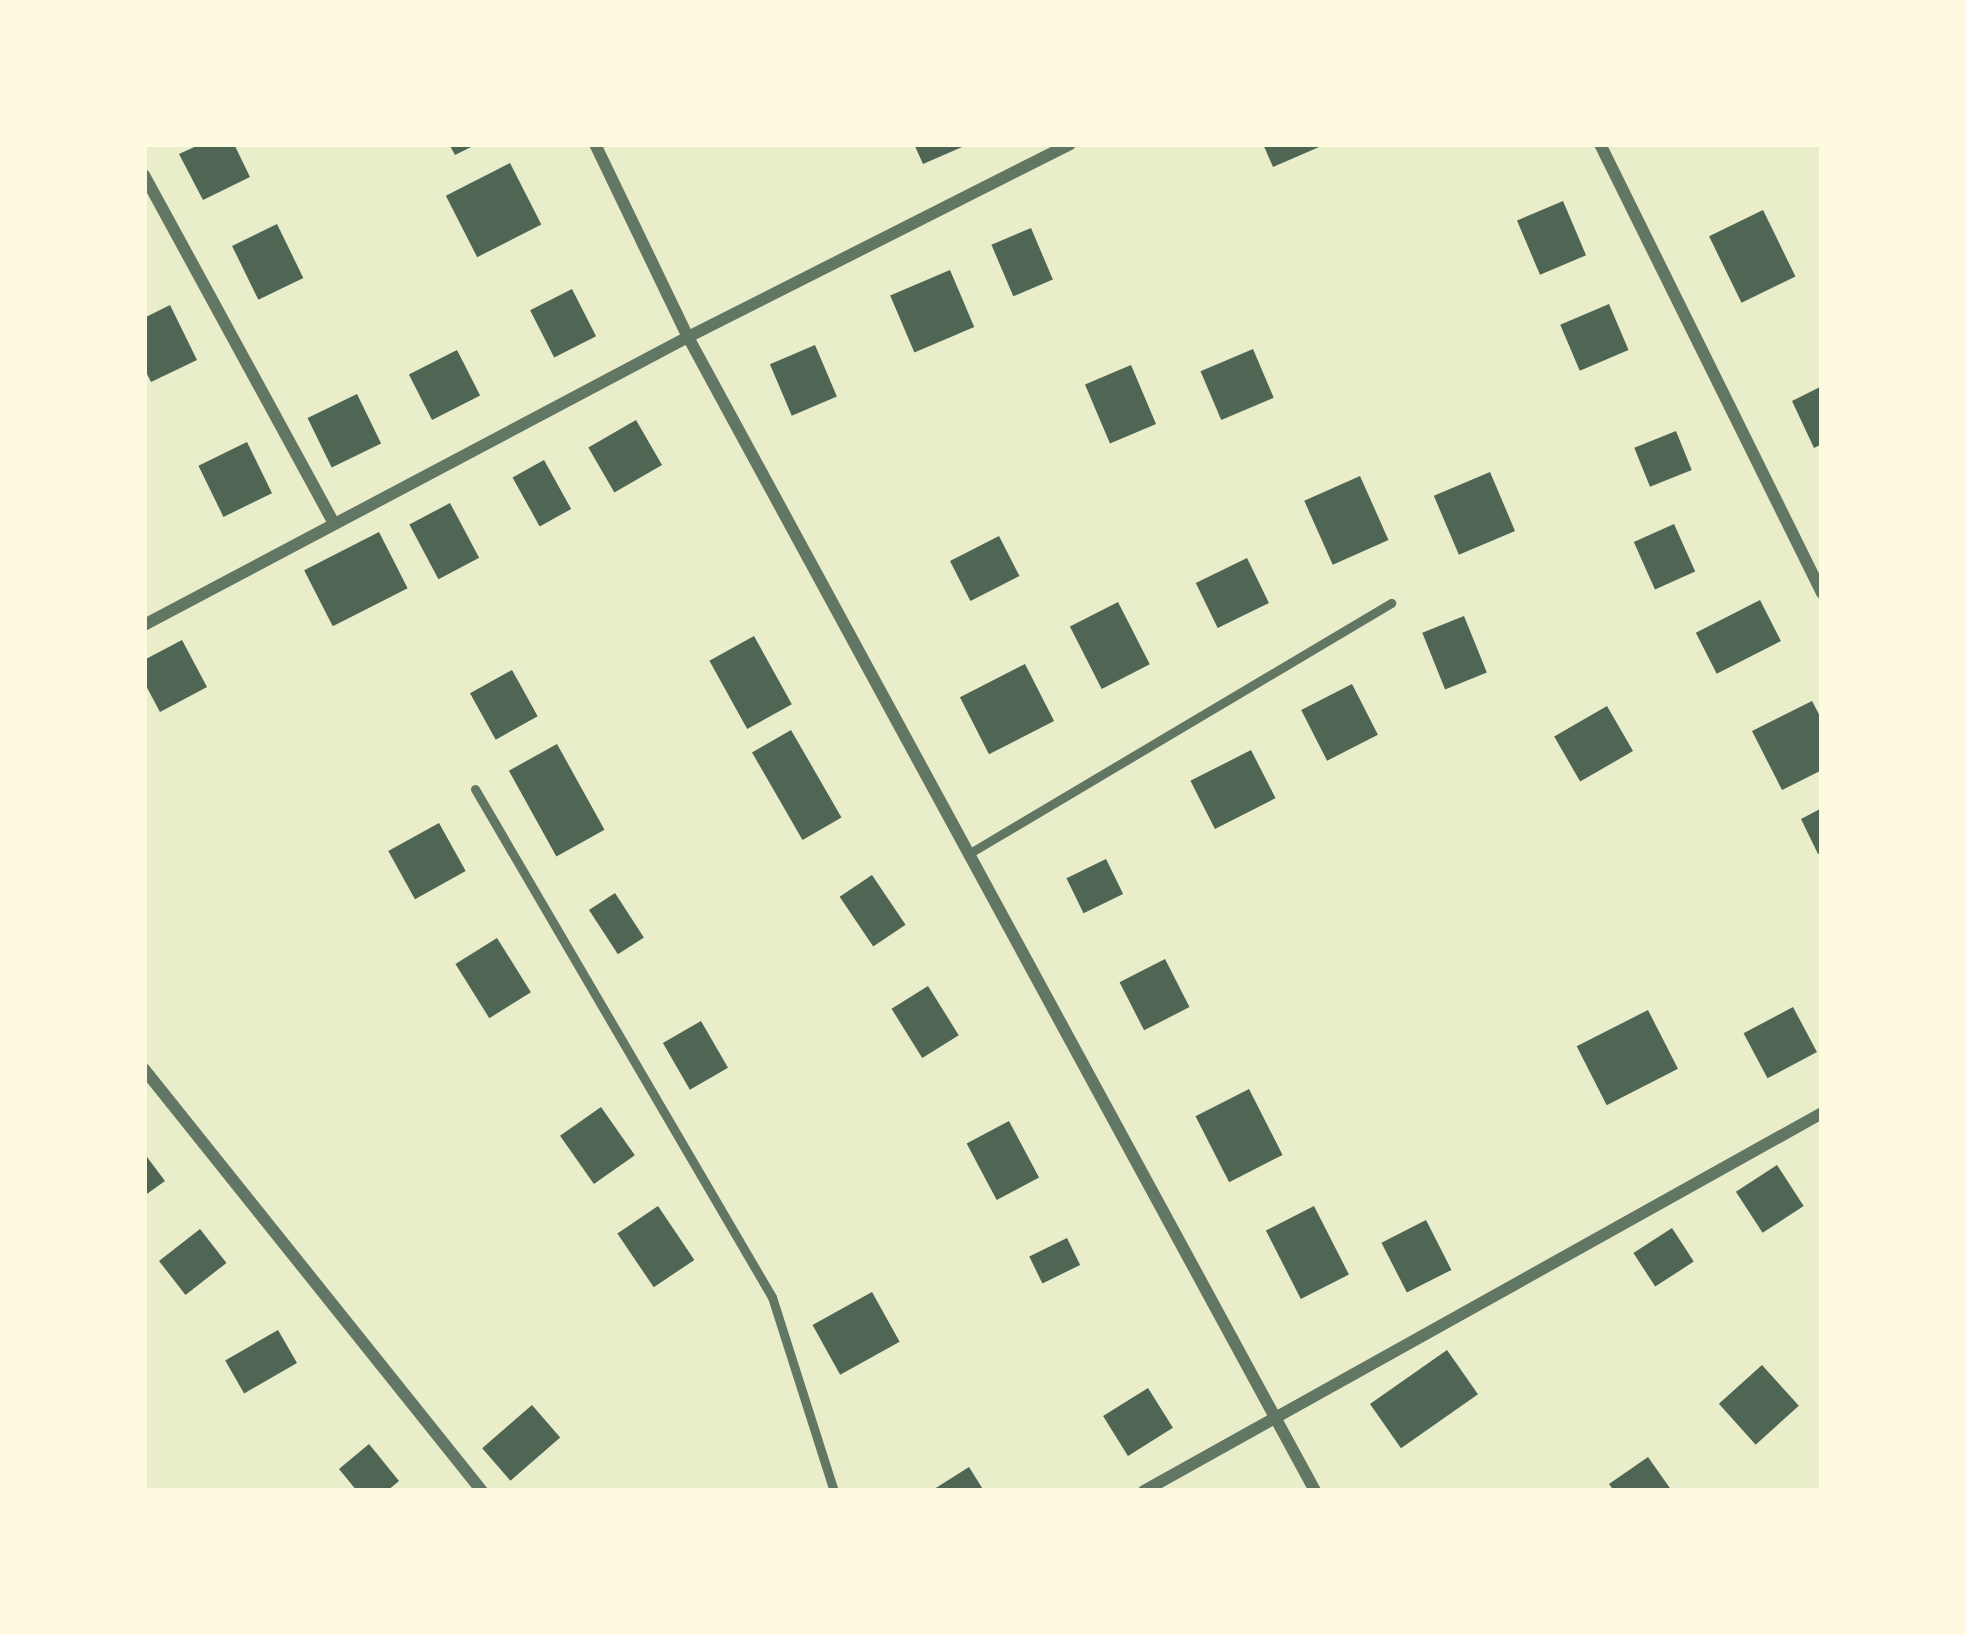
<!DOCTYPE html>
<style>
body{margin:0}
#map{position:relative;width:1966px;height:1635px;overflow:hidden;background:#e9edc9;font-family:"Source Sans 3",sans-serif}
div>[style]{position:absolute}
.building>*{inset:0;background:#4f6655;transform-origin:0 0}
.service>*{height:9px;margin:-4.5px;padding:0 4.5px;transform-origin:4.5px;border-radius:4.5px;background:#617663}
.minor>*{height:12px;margin:-6px;padding:0 6px;transform-origin:6px;border-radius:6px;background:#617663}
span{translate:-50% -50%;white-space:nowrap;text-align:center;line-height:1.15;-webkit-text-stroke:9px #fefae0;paint-order:stroke}
.frame{position:absolute;inset:0;border:147px solid #fefae0;pointer-events:none}
</style>
<div id="map">
<div class="building">
<i style="clip-path:polygon(201px 144px,234px 144px,250px 177px,203px 200px,179px 154px)"></i>
<i style="clip-path:polygon(449px 144px,477px 144px,455px 155px)"></i>
<i style="clip-path:polygon(914px 144px,969px 144px,923px 164px)"></i>
<i style="clip-path:polygon(1263px 144px,1326px 144px,1273px 167px)"></i>
<i style="left:510px;top:163px;width:69px;height:72px;rotate:63deg"></i>
<i style="left:1563px;top:201px;width:59px;height:50px;rotate:67deg"></i>
<i style="left:1763px;top:210px;width:74px;height:60px;rotate:64deg"></i>
<i style="left:277px;top:224px;width:60px;height:50px;rotate:64deg"></i>
<i style="left:1031px;top:228px;width:56px;height:43px;rotate:67deg"></i>
<i style="left:950px;top:270px;width:62px;height:65px;rotate:67deg"></i>
<i style="left:572px;top:289px;width:53px;height:47px;rotate:63deg"></i>
<i style="left:1609px;top:304px;width:50px;height:53px;rotate:67deg"></i>
<i style="clip-path:polygon(170px 305px,197px 360px,151px 382px,144px 368px,144px 318px)"></i>
<i style="left:815px;top:345px;width:56px;height:49px;rotate:67deg"></i>
<i style="left:1253px;top:349px;width:53px;height:57px;rotate:67deg"></i>
<i style="left:457px;top:350px;width:51px;height:54px;rotate:63deg"></i>
<i style="left:1131px;top:365px;width:64px;height:50px;rotate:67deg"></i>
<i style="clip-path:polygon(1822px 386px,1822px 444px,1814px 448px,1792px 401px)"></i>
<i style="left:357px;top:394px;width:55px;height:55px;rotate:64deg"></i>
<i style="left:636px;top:420px;width:52px;height:55px;rotate:60deg"></i>
<i style="left:1676px;top:431px;width:42px;height:45px;rotate:68deg"></i>
<i style="left:247px;top:442px;width:57px;height:54px;rotate:64deg"></i>
<i style="left:544px;top:460px;width:56px;height:36px;rotate:61deg"></i>
<i style="left:1490px;top:472px;width:64px;height:61px;rotate:67deg"></i>
<i style="left:1360px;top:476px;width:70px;height:61px;rotate:66deg"></i>
<i style="left:450px;top:503px;width:62px;height:46px;rotate:62deg"></i>
<i style="left:1674px;top:524px;width:52px;height:44px;rotate:66deg"></i>
<i style="left:379px;top:532px;width:63px;height:84px;rotate:63deg"></i>
<i style="left:999px;top:536px;width:45px;height:55px;rotate:63deg"></i>
<i style="left:1247px;top:558px;width:50px;height:57px;rotate:64deg"></i>
<i style="left:1760px;top:600px;width:46px;height:72px;rotate:63deg"></i>
<i style="left:1118px;top:602px;width:70px;height:54px;rotate:63deg"></i>
<i style="left:1464px;top:616px;width:61px;height:45px;rotate:68deg"></i>
<i style="left:754px;top:636px;width:78px;height:51px;rotate:61deg"></i>
<i style="clip-path:polygon(182px 640px,207px 687px,160px 712px,144px 682px,144px 660px)"></i>
<i style="left:1025px;top:664px;width:64px;height:73px;rotate:63deg"></i>
<i style="left:512px;top:670px;width:53px;height:48px;rotate:61deg"></i>
<i style="left:1352px;top:684px;width:57px;height:57px;rotate:63deg"></i>
<i style="clip-path:polygon(1812px 701px,1822px 720px,1822px 770px,1782px 790px,1752px 731px)"></i>
<i style="left:1607px;top:706px;width:52px;height:61px;rotate:60deg"></i>
<i style="left:791px;top:730px;width:101px;height:45px;rotate:60deg"></i>
<i style="left:557px;top:744px;width:98px;height:55px;rotate:61deg"></i>
<i style="left:1251px;top:750px;width:54px;height:68px;rotate:63deg"></i>
<i style="clip-path:polygon(1822px 808px,1822px 851px,1818px 854px,1801px 819px)"></i>
<i style="left:439px;top:823px;width:55px;height:58px;rotate:61deg"></i>
<i style="left:1106px;top:859px;width:39px;height:44px;rotate:64deg"></i>
<i style="left:872px;top:875px;width:60px;height:39px;rotate:56deg"></i>
<i style="left:615px;top:893px;width:53px;height:31px;rotate:57deg"></i>
<i style="left:497px;top:938px;width:64px;height:49px;rotate:58deg"></i>
<i style="left:1165px;top:959px;width:54px;height:51px;rotate:63deg"></i>
<i style="left:928px;top:986px;width:58px;height:43px;rotate:58deg"></i>
<i style="left:1793px;top:1007px;width:51px;height:56px;rotate:62deg"></i>
<i style="left:1648px;top:1010px;width:66px;height:80px;rotate:63deg"></i>
<i style="left:701px;top:1021px;width:54px;height:44px;rotate:60deg"></i>
<i style="left:1249px;top:1089px;width:74px;height:60px;rotate:63deg"></i>
<i style="left:601px;top:1107px;width:59px;height:50px;rotate:55deg"></i>
<i style="left:1009px;top:1121px;width:64px;height:48px;rotate:62deg"></i>
<i style="clip-path:polygon(144px 1153px,165px 1181px,144px 1196px)"></i>
<i style="left:1777px;top:1165px;width:49px;height:49px;rotate:57deg"></i>
<i style="left:658px;top:1206px;width:65px;height:49px;rotate:56deg"></i>
<i style="left:1314px;top:1206px;width:77px;height:54px;rotate:63deg"></i>
<i style="left:1426px;top:1220px;width:56px;height:50px;rotate:63deg"></i>
<i style="left:1672px;top:1228px;width:40px;height:46px;rotate:57deg"></i>
<i style="left:200px;top:1229px;width:43px;height:52px;rotate:52deg"></i>
<i style="left:1067px;top:1238px;width:30px;height:42px;rotate:64deg"></i>
<i style="left:872px;top:1292px;width:57px;height:68px;rotate:61deg"></i>
<i style="left:278px;top:1330px;width:38px;height:61px;rotate:60deg"></i>
<i style="left:1447px;top:1350px;width:54px;height:94px;rotate:55deg"></i>
<i style="left:1762px;top:1365px;width:55px;height:58px;rotate:48deg"></i>
<i style="left:1148px;top:1388px;width:47px;height:53px;rotate:58deg"></i>
<i style="left:532px;top:1405px;width:43px;height:66px;rotate:49deg"></i>
<i style="clip-path:polygon(369px 1444px,399px 1481px,387px 1491px,357px 1491px,339px 1469px)"></i>
<i style="clip-path:polygon(1648px 1457px,1672px 1491px,1614px 1491px,1609px 1484px)"></i>
<i style="clip-path:polygon(969px 1467px,984px 1491px,931px 1491px)"></i>
</div>
<div class="service">
<i style="left:475px;top:789px;width:588px;rotate:59.69deg"></i>
<i style="left:772px;top:1297px;width:204px;rotate:72.3deg"></i>
<i style="left:970px;top:853px;width:490px;rotate:-30.7deg"></i>
</div>
<div class="minor">
<i style="left:595px;top:144px;width:214px;rotate:64.3deg"></i>
<i style="left:688px;top:337px;width:1313px;rotate:61.48deg"></i>
<i style="left:1600px;top:144px;width:501px;rotate:63.69deg"></i>
<i style="left:144px;top:175px;width:397px;rotate:61.4deg"></i>
<i style="left:144px;top:625px;width:616px;rotate:-27.9deg"></i>
<i style="left:688px;top:337px;width:428px;rotate:-26.8deg"></i>
<i style="left:144px;top:1069px;width:541px;rotate:51.31deg"></i>
<i style="left:1144px;top:1491px;width:776px;rotate:-29.14deg"></i>
</div>
<div class="frame"></div>
</div>
